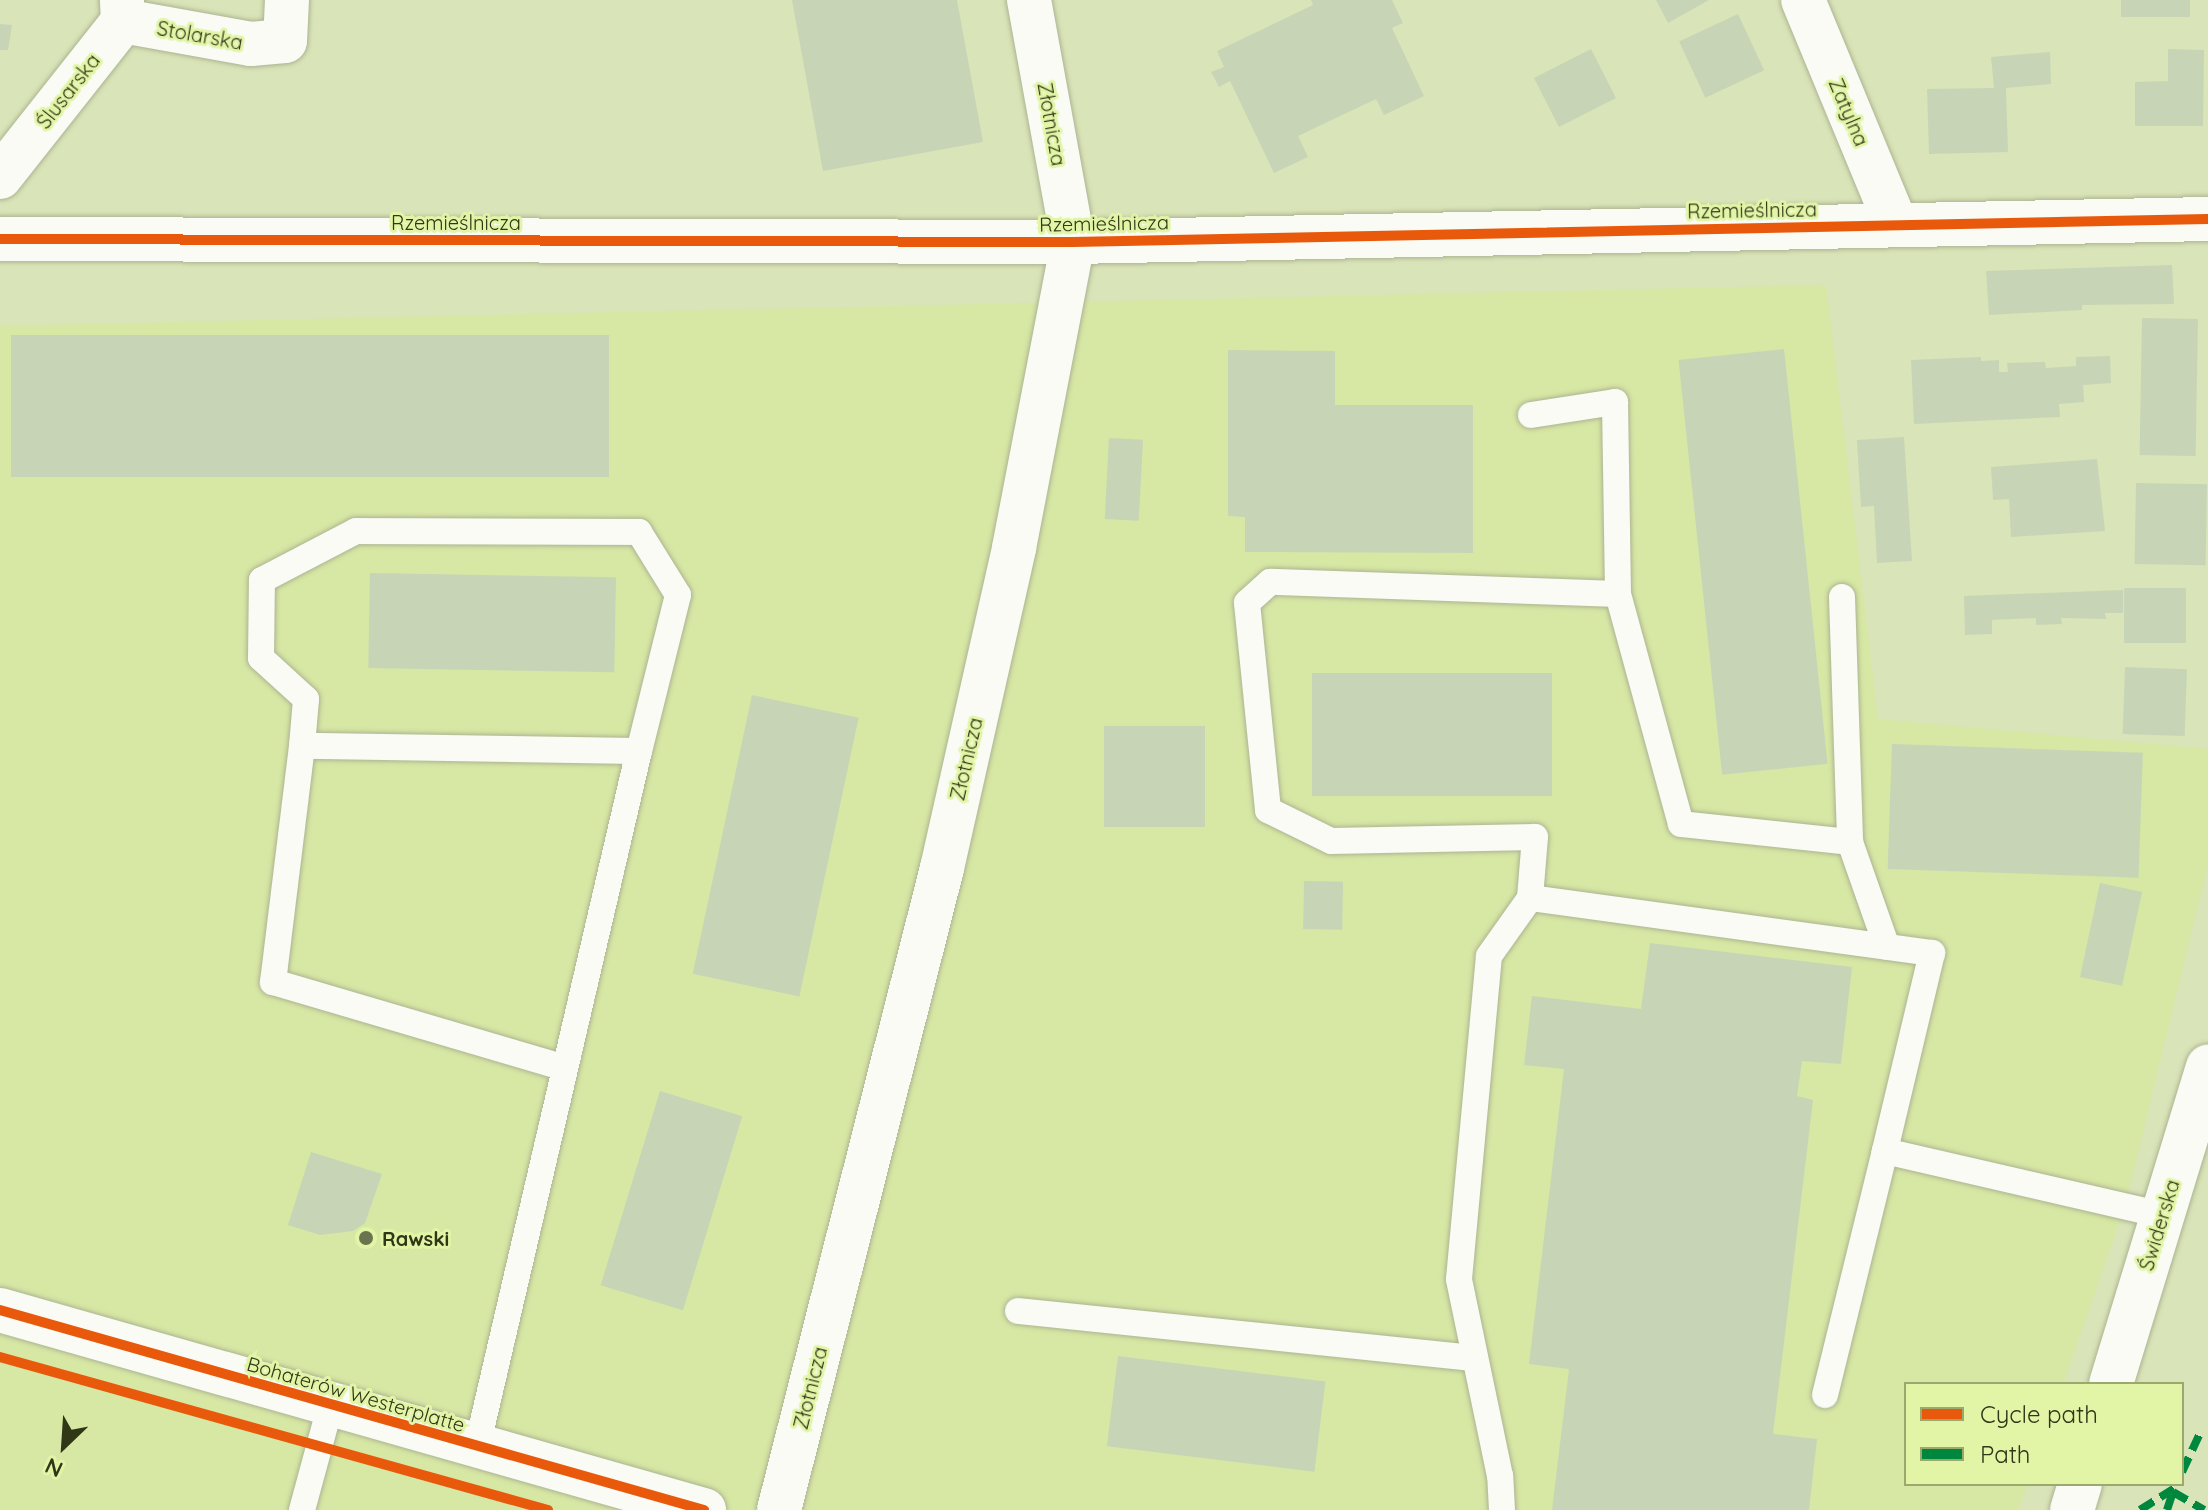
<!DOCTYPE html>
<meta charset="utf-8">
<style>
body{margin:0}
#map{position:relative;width:2208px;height:1510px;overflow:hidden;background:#d9e4b8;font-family:Quicksand,sans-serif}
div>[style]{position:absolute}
.built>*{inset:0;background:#d7e7a4}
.building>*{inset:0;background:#c7d5b6;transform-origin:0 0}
.roads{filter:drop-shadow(0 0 2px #acb492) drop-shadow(0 0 2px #acb492)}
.service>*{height:26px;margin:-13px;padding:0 13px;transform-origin:13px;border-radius:13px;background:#f9fbf4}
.minor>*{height:44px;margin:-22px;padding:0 22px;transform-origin:22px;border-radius:22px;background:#f9fbf4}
.tertiary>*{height:44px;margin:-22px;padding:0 22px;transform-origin:22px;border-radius:22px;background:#f9fbf4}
.quiet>*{height:8px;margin-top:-4px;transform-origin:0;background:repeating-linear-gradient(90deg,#00873e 0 16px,transparent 0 24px)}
.cycleway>*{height:10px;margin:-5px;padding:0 5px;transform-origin:5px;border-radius:5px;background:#e8590c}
.dots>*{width:22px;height:22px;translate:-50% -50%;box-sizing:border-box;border:4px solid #e2f5a7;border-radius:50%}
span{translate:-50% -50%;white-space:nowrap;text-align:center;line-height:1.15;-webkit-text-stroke:6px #e2f5a7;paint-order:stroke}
.street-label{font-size:20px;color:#303717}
.poi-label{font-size:20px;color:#303717;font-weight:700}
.left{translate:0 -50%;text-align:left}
.legend{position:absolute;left:1904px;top:1382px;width:280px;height:104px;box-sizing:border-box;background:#e2f5a7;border:2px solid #9ba96d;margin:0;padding:10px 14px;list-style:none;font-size:24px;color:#303717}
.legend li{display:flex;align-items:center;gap:16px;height:40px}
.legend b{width:40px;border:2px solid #9ba96d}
.north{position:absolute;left:24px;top:1406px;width:80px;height:80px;-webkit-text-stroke:6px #e2f5a7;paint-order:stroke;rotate:205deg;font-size:22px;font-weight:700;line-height:32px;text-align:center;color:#303717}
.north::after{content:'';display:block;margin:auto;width:28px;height:36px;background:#303717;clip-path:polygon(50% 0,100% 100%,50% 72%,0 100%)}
</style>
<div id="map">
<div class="built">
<i style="clip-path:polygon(1826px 285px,1878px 719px,2208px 749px,2208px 863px,2125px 1206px,2063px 1384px,1906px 1384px,1906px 1484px,2028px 1484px,2018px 1510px,0 1510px,0 326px)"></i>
</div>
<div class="building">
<i style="clip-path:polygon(792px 0,957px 0,983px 142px,823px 171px)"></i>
<i style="clip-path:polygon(1311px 0,1392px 0,1403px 23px,1392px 28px,1424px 96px,1384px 115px,1376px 99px,1298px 136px,1308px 157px,1274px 173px,1230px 81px,1219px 87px,1211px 72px,1224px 67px,1217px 51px,1313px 5px)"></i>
<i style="clip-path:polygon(1656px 0,1709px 0,1668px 23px)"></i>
<i style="left:2121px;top:0;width:69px;height:17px"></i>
<i style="left:1738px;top:14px;width:62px;height:65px;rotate:65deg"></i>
<i style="clip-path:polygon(0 24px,12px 25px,8px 50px,0 50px)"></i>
<i style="left:1591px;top:49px;width:55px;height:64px;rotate:63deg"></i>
<i style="clip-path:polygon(2168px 49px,2204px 50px,2203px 126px,2135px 126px,2135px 82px,2168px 81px)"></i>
<i style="clip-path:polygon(2050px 52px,2051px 84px,2006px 88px,2008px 152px,1929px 154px,1927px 89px,1994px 88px,1991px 57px)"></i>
<i style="clip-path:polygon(2172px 265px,2174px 304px,2082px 305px,2082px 310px,1989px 315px,1986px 271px)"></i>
<i style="left:2142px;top:318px;width:56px;height:137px;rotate:1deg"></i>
<i style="left:609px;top:335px;width:142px;height:598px;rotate:90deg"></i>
<i style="left:1784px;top:349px;width:417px;height:106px;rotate:84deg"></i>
<i style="clip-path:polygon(1228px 350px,1335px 351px,1335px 405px,1473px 405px,1473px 553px,1245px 552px,1245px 517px,1228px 516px)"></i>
<i style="clip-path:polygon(2110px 356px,2111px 383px,2083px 385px,2084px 402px,2059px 404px,2060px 417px,1914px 424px,1911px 360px,1981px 357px,1981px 361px,1999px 360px,1999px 372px,2008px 372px,2007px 363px,2045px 362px,2046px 368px,2076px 366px,2076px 357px)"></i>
<i style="clip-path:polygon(1904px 437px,1912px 561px,1877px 563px,1874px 506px,1861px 507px,1857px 440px)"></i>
<i style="left:1109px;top:438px;width:34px;height:81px;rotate:3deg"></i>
<i style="clip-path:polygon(2097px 459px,2105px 531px,2011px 537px,2009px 499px,1993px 500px,1991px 467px)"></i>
<i style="left:2136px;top:483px;width:71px;height:81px;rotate:1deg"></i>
<i style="left:370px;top:573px;width:246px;height:95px;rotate:1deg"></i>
<i style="left:2124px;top:588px;width:62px;height:55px"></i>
<i style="clip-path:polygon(2123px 590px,2123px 613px,2105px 613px,2106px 619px,2061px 618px,2062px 624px,2036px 625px,2036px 618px,1992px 620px,1992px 634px,1965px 635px,1964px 596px)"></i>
<i style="left:2125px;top:667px;width:62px;height:67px;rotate:2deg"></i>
<i style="left:1312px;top:673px;width:240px;height:123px"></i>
<i style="left:752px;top:695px;width:109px;height:285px;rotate:12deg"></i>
<i style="left:1205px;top:726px;width:101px;height:101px;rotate:90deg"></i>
<i style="left:1892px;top:744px;width:251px;height:125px;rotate:2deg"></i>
<i style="left:1304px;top:881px;width:39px;height:48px;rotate:1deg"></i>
<i style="left:2100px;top:883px;width:43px;height:96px;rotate:12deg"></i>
<i style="clip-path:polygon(1650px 943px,1852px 967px,1841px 1064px,1802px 1061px,1797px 1096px,1813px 1100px,1773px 1434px,1817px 1439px,1809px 1510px,1552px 1510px,1569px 1369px,1529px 1364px,1564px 1069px,1524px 1065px,1532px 996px,1641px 1009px)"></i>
<i style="left:660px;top:1091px;width:86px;height:203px;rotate:17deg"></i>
<i style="clip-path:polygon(311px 1152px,382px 1174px,365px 1223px,353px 1231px,320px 1235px,288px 1225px)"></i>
<i style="left:1118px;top:1356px;width:209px;height:91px;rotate:7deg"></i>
</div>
<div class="roads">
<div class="service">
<i style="left:1531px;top:415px;width:85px;rotate:-8.8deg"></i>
<i style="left:1615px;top:402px;width:192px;rotate:89.1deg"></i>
<i style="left:1618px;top:594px;width:348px;rotate:-178deg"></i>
<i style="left:1270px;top:582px;width:31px;rotate:138deg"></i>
<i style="left:1247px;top:603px;width:208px;rotate:84.2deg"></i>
<i style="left:1268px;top:810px;width:70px;rotate:26.2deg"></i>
<i style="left:1331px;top:841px;width:204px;rotate:-1.1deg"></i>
<i style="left:1535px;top:837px;width:61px;rotate:94.7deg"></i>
<i style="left:1530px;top:898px;width:406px;rotate:7.8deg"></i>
<i style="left:1932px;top:953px;width:204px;rotate:103.4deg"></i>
<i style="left:1885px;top:1151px;width:285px;rotate:13deg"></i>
<i style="left:1618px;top:594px;width:238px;rotate:74.7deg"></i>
<i style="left:1681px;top:824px;width:170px;rotate:6.1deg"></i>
<i style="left:1842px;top:597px;width:245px;rotate:88.1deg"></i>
<i style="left:1850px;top:842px;width:111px;rotate:70.6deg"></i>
<i style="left:302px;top:746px;width:47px;rotate:-85.1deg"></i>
<i style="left:306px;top:699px;width:61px;rotate:-137.7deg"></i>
<i style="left:261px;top:658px;width:78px;rotate:-89.3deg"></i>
<i style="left:262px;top:580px;width:106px;rotate:-27.5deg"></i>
<i style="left:356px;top:531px;width:283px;rotate:0.2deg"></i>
<i style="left:639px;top:532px;width:74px;rotate:58.2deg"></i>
<i style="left:678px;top:595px;width:161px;rotate:104deg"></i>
<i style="left:1018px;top:1311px;width:459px;rotate:5.9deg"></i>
<i style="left:1825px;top:1395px;width:251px;rotate:-76.2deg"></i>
<i style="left:477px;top:1447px;width:715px;rotate:-76.9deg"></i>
<i style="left:639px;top:751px;width:337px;rotate:-179.1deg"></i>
<i style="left:302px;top:746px;width:238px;rotate:97deg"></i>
<i style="left:273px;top:982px;width:304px;rotate:16.4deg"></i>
<i style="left:302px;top:1510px;width:107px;rotate:-74.8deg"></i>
<i style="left:1502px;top:1510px;width:34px;rotate:-93deg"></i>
<i style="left:1500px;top:1476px;width:201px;rotate:-101.8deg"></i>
<i style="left:1459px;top:1279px;width:324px;rotate:-84.7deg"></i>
<i style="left:1489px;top:956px;width:71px;rotate:-54.7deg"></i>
</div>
<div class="minor">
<i style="left:1803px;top:0;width:243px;rotate:67.5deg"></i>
<i style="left:123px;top:21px;width:130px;rotate:10.2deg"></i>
<i style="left:251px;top:44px;width:34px;rotate:-5deg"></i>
<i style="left:285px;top:41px;width:41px;rotate:-87.2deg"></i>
<i style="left:0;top:177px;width:199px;rotate:-51.7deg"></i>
<i style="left:123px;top:21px;width:21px;rotate:-93deg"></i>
<i style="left:0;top:239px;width:1073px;rotate:0.16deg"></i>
<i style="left:1073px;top:242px;width:1135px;rotate:-1.16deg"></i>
<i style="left:779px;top:1510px;width:662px;rotate:-75.75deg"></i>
<i style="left:942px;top:868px;width:328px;rotate:-77.3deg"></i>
<i style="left:1014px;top:548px;width:312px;rotate:-79.1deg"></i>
<i style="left:1073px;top:242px;width:246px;rotate:-100.3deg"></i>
</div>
<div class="tertiary">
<i style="left:0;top:1310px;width:732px;rotate:15.86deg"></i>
<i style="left:2111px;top:1384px;width:332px;rotate:-73deg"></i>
<i style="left:2072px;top:1510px;width:27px;rotate:-73deg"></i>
</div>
</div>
<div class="quiet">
<i style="left:2182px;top:1472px;width:47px;rotate:-65.1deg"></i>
<i style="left:2140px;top:1510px;width:41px;rotate:-32.2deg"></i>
<i style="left:2167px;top:1510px;width:19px;rotate:-72deg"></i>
<i style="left:2173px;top:1492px;width:36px;rotate:30deg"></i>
</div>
<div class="cycleway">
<i style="left:0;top:239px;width:1073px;rotate:0.16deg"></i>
<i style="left:1073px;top:242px;width:1135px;rotate:-1.16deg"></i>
<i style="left:0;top:1310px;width:732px;rotate:15.86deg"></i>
<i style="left:0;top:1357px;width:569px;rotate:15.6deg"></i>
</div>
<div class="dots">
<i style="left:366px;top:1238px;background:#6b744f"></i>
</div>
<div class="street-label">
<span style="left:200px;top:35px;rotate:10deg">Stolarska</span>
<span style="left:68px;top:91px;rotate:-52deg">Ślusarska</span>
<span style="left:1849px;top:112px;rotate:67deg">Zatylna</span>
<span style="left:1052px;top:124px;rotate:80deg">Złotnicza</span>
<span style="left:1752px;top:210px;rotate:-1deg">Rzemieślnicza</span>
<span style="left:456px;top:222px">Rzemieślnicza</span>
<span style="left:1104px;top:223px;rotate:-1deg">Rzemieślnicza</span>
<span style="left:966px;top:759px;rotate:-77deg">Złotnicza</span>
<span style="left:2159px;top:1225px;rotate:-73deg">Świderska</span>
<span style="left:810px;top:1388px;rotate:-76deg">Złotnicza</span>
<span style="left:356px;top:1394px;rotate:16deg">Bohaterów Westerplatte</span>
</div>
<div class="poi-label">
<span class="left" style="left:382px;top:1238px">Rawski</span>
</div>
<ul class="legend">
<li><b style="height:10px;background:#e8590c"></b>Cycle path</li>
<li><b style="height:10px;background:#00873e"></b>Path</li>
</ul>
<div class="north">N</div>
</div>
